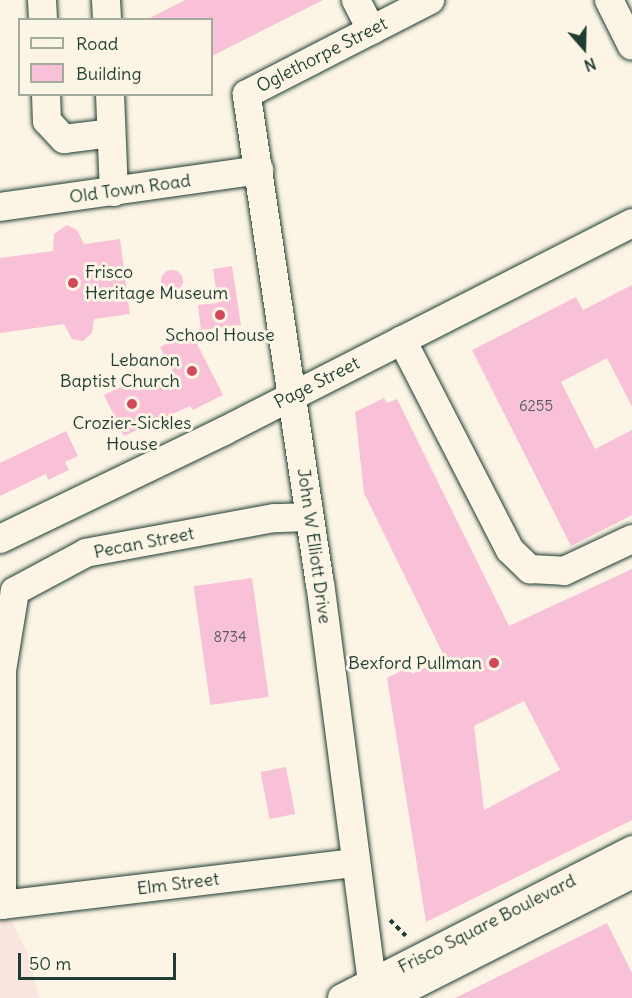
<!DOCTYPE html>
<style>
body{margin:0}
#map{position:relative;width:632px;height:998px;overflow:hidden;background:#fcf5e5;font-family:Delius,sans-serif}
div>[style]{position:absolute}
.built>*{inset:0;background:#fbe5e1}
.building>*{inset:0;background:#f9c1d7;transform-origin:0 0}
.round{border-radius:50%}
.path>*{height:4px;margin-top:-2px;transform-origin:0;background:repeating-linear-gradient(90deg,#1f3d34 0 4.5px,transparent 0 9px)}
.roads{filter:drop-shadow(0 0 2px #1f3d34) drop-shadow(0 0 2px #1f3d34)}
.minor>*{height:28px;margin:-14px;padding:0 14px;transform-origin:14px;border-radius:14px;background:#fcf5e5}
.dots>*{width:16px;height:16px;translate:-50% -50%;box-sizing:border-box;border:3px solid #fcf5e5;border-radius:50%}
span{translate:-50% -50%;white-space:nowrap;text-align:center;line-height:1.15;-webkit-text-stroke:6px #fcf5e5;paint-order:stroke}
.number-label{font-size:15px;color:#565e5d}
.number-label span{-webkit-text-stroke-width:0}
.street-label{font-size:18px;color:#1f3d34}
.poi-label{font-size:18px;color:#1f3d34}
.left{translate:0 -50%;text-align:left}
.right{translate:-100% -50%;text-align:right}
.legend{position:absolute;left:18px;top:18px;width:195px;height:78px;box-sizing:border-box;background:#fcf5e5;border:2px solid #a4ab9e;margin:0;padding:8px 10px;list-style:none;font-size:18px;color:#1f3d34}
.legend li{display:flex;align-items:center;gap:12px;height:30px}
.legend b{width:30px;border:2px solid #a4ab9e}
.north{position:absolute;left:554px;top:18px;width:60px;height:60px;-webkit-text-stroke:4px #fcf5e5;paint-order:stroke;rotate:160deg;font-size:16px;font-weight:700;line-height:24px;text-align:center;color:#1f3d34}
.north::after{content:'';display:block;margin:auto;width:21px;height:27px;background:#1f3d34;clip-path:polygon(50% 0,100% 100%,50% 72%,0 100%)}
.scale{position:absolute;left:18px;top:953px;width:158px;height:27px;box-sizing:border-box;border:3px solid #1f3d34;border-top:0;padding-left:8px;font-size:18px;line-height:21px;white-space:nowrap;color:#1f3d34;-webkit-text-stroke:4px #fcf5e5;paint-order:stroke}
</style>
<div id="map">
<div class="built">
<i style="clip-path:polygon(0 897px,26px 950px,40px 998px,0 998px)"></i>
</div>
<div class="building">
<i style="clip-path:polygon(185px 0,323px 0,212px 56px,212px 20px,146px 20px)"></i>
<i style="clip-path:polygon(67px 225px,77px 230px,84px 244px,120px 239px,130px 314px,94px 319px,92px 333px,83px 341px,72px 339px,64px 324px,0 333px,0 258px,53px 251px,54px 234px)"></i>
<i style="clip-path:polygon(232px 266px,241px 325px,201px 330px,198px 305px,218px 303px,213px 269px)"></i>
<i class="round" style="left:161px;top:270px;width:22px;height:22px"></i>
<i style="clip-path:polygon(632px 285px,632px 407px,607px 358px,561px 382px,595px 449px,632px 430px,632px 515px,571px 546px,472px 350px,576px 297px,583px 310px)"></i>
<i style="clip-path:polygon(191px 332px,223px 395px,193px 410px,190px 406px,124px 436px,104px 395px,133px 381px,138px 391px,174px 374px,160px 347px)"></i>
<i style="clip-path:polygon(evenodd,384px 398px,387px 403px,397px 399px,509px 626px,632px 569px,632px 820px,426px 922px,387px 678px,409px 667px,412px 674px,445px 658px,364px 493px,355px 412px,384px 398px,524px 701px,560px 770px,484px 810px,474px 726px,524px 701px)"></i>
<i style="clip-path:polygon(66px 431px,78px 456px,65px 462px,69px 470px,48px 480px,46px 474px,0 496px,0 463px)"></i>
<i style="left:252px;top:578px;width:120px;height:59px;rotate:82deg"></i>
<i style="left:286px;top:767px;width:48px;height:26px;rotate:79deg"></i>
<i style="clip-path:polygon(607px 923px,632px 973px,632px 998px,455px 998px)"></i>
</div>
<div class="path">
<i style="left:390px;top:920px;width:24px;rotate:45deg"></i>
</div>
<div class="roads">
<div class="minor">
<i style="left:42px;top:0;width:20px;rotate:87deg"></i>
<i style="left:106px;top:0;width:20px;rotate:87deg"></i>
<i style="left:356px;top:0;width:34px;rotate:63deg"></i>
<i style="left:609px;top:0;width:51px;rotate:63.4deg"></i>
<i style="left:46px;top:94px;width:27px;rotate:88deg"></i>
<i style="left:47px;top:121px;width:25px;rotate:47deg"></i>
<i style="left:64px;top:139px;width:47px;rotate:-7.3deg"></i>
<i style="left:110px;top:94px;width:98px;rotate:87.7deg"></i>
<i style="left:0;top:207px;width:262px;rotate:-8.1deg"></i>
<i style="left:402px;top:340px;width:236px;rotate:62.8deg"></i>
<i style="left:510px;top:550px;width:28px;rotate:44deg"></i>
<i style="left:530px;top:569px;width:34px;rotate:3deg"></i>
<i style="left:564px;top:571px;width:75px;rotate:-25.2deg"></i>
<i style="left:309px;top:517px;width:35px;rotate:178deg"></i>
<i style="left:274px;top:518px;width:191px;rotate:169.5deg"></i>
<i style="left:86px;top:553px;width:81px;rotate:151.8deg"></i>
<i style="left:15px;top:591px;width:80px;rotate:99.3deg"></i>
<i style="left:2px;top:670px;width:235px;rotate:90deg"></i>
<i style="left:2px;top:905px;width:354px;rotate:-6.8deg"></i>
<i style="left:0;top:539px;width:249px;rotate:-25.7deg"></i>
<i style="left:224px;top:431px;width:458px;rotate:-27deg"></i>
<i style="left:342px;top:998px;width:326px;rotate:-27deg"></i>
<i style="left:374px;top:998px;width:417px;rotate:-97.4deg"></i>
<i style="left:320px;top:585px;width:496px;rotate:-98.5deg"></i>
<i style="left:247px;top:94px;width:206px;rotate:-27.2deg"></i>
<i style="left:388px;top:998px;width:274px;rotate:-26.9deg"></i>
</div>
</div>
<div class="dots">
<i style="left:73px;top:283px;background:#d1495b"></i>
<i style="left:220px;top:315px;background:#d1495b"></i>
<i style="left:192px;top:371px;background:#d1495b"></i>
<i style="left:132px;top:404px;background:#d1495b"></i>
<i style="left:494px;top:663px;background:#d1495b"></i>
</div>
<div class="number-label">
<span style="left:536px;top:406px">6255</span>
<span style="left:230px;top:637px">8734</span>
</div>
<div class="street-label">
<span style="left:322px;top:55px;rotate:-27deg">Oglethorpe Street</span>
<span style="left:130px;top:189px;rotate:-8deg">Old Town Road</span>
<span style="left:317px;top:383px;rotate:-27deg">Page Street</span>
<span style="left:144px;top:543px;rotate:-11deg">Pecan Street</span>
<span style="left:314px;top:546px;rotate:82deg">John W Elliott Drive</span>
<span style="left:178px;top:884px;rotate:-7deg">Elm Street</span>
<span style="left:487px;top:924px;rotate:-27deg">Frisco Square Boulevard</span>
</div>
<div class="poi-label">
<span class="left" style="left:85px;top:283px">Frisco<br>Heritage Museum</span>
<span style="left:220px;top:335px">School House</span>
<span class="right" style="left:180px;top:371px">Lebanon<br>Baptist Church</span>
<span style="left:132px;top:434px">Crozier-Sickles<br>House</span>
<span class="right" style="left:482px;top:663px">Bexford Pullman</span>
</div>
<ul class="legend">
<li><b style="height:8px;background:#fcf5e5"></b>Road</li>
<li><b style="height:16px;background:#f9c1d7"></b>Building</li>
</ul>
<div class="north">N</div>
<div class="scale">50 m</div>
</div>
